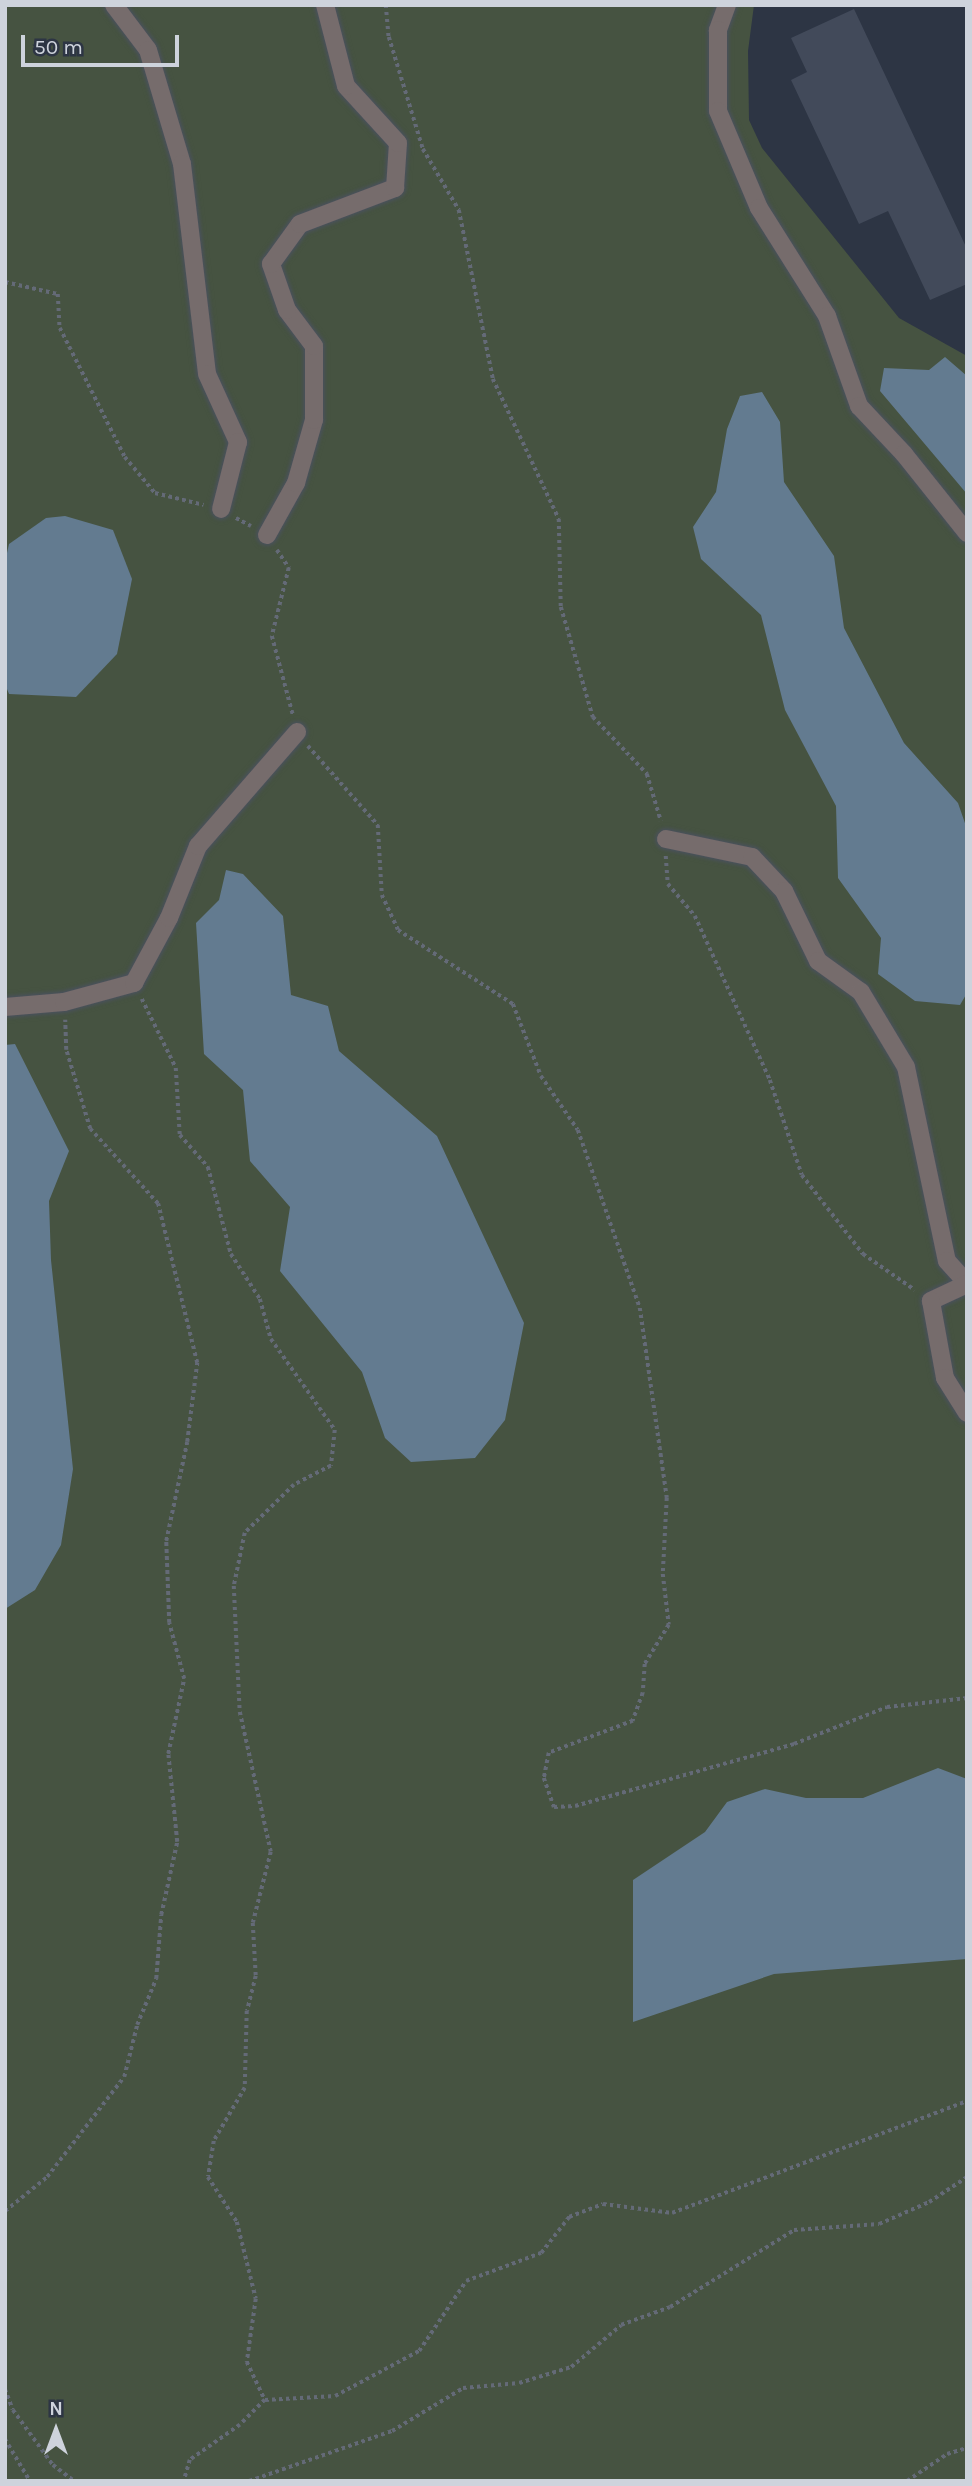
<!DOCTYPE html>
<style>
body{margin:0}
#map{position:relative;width:972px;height:2486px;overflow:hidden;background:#2d3544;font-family:Karla,sans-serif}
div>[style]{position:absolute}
.green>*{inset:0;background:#465341}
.water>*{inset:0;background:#637b90}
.building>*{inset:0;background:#424a5a}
.path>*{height:3.5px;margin-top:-1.75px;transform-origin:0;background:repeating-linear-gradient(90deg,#646a77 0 3.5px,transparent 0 7px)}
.roads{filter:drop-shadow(0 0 2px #4a515f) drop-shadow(0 0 2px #4a515f)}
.minor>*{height:18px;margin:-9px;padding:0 9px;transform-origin:9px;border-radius:9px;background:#766c6c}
span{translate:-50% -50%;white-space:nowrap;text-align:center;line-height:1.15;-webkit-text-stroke:5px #2d3544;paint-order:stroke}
.frame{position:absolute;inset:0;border:7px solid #ced3dc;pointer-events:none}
.north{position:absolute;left:21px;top:2395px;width:70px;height:70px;-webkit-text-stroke:5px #2d3544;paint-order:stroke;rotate:0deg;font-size:19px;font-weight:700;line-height:28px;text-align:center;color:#ced3dc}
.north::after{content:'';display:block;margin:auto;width:24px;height:32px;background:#ced3dc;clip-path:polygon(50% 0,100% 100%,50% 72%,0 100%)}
.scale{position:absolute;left:21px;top:35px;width:158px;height:32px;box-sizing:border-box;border:4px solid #ced3dc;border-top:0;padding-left:9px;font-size:21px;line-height:24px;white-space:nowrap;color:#ced3dc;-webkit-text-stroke:5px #2d3544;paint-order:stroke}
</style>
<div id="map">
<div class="green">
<i style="clip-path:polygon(5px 5px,754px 5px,748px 51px,749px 120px,762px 148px,899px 318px,967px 356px,967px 2481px,5px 2481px)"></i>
</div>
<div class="water">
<i style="clip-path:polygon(945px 357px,967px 376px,967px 494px,880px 391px,884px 368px,929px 370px)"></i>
<i style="clip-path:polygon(762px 392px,780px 422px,784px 482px,834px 556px,844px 628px,904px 743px,958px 803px,967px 829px,967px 993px,960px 1005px,915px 1001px,878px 974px,881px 938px,838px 878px,836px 806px,785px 710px,761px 615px,701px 559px,693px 527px,716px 492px,727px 429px,740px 396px)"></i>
<i style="clip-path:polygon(65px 516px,113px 530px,132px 579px,117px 654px,76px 697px,9px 694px,5px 684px,5px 562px,9px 544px,46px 518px)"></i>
<i style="clip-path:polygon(226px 870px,243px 874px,283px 916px,291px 995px,328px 1006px,339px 1051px,437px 1136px,524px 1323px,505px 1420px,475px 1458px,411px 1462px,385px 1438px,362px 1372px,280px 1271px,290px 1207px,250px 1161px,243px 1090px,204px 1054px,196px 923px,219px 900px)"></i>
<i style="clip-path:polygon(15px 1044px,69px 1151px,49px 1201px,51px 1260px,73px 1469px,61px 1545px,35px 1590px,5px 1609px,5px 1045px)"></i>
<i style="clip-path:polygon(938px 1768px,967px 1779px,967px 1959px,774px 1974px,633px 2022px,633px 1880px,705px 1832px,727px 1802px,765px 1789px,806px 1798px,863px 1798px)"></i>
</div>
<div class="building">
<i style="clip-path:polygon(854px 9px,967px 249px,967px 284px,930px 300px,888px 211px,859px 224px,791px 80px,807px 72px,791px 38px)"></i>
</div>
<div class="path">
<i style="left:386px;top:5px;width:32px;rotate:85deg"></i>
<i style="left:389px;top:37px;width:117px;rotate:73.1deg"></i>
<i style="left:423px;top:149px;width:71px;rotate:59.5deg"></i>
<i style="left:459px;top:210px;width:172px;rotate:78.6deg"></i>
<i style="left:493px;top:379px;width:155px;rotate:64.8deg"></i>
<i style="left:559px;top:519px;width:88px;rotate:88.7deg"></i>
<i style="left:561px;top:607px;width:115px;rotate:73.8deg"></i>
<i style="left:593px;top:717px;width:79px;rotate:46.5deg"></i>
<i style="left:647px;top:774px;width:49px;rotate:73.4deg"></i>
<i style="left:5px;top:282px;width:54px;rotate:12.8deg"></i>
<i style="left:58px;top:294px;width:34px;rotate:87deg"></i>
<i style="left:60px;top:328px;width:144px;rotate:63.3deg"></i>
<i style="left:125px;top:457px;width:47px;rotate:50.2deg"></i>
<i style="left:155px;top:493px;width:50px;rotate:13.8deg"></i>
<i style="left:236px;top:518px;width:17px;rotate:28deg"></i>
<i style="left:277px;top:550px;width:22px;rotate:56deg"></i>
<i style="left:289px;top:568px;width:70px;rotate:104deg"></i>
<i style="left:272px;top:636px;width:82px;rotate:75.1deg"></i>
<i style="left:308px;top:746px;width:106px;rotate:48.5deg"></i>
<i style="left:378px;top:825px;width:70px;rotate:86.7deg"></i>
<i style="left:382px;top:895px;width:38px;rotate:65deg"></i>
<i style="left:398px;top:930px;width:137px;rotate:32.8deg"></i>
<i style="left:513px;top:1004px;width:77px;rotate:68.7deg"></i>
<i style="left:541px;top:1076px;width:65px;rotate:55.6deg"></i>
<i style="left:578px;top:1130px;width:188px;rotate:70.8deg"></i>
<i style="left:640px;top:1308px;width:192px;rotate:81.9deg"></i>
<i style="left:667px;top:1498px;width:76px;rotate:93deg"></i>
<i style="left:663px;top:1574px;width:51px;rotate:83.3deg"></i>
<i style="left:669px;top:1625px;width:46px;rotate:121.6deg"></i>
<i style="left:645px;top:1664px;width:29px;rotate:94deg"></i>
<i style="left:643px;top:1693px;width:30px;rotate:110deg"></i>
<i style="left:633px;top:1721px;width:90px;rotate:159.1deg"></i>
<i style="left:549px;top:1753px;width:25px;rotate:101deg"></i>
<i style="left:544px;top:1778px;width:31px;rotate:71deg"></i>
<i style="left:554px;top:1807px;width:21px;rotate:-3deg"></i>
<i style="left:575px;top:1806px;width:228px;rotate:-15.8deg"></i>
<i style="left:794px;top:1744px;width:100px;rotate:-21.7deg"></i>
<i style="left:887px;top:1707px;width:81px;rotate:-6.4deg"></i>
<i style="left:666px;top:856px;width:28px;rotate:86deg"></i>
<i style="left:668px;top:884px;width:42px;rotate:49.8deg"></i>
<i style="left:695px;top:916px;width:180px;rotate:65.4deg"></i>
<i style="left:770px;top:1080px;width:100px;rotate:71.4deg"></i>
<i style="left:802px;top:1175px;width:100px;rotate:52.3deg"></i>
<i style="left:863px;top:1254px;width:63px;rotate:34.7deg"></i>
<i style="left:142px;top:999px;width:77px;rotate:63.8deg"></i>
<i style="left:176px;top:1068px;width:67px;rotate:86.6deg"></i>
<i style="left:180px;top:1135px;width:43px;rotate:48.8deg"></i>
<i style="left:208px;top:1167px;width:90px;rotate:75.2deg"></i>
<i style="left:231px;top:1254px;width:54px;rotate:57.2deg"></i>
<i style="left:260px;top:1299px;width:41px;rotate:74.6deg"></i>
<i style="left:271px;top:1339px;width:111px;rotate:54.9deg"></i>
<i style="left:335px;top:1430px;width:36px;rotate:96deg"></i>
<i style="left:331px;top:1466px;width:42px;rotate:152.8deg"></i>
<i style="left:294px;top:1485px;width:69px;rotate:135.6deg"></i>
<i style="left:245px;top:1533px;width:54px;rotate:101.7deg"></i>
<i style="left:234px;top:1586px;width:126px;rotate:87.3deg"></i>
<i style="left:240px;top:1712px;width:143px;rotate:77.5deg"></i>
<i style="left:271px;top:1852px;width:73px;rotate:104.2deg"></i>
<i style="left:253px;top:1923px;width:53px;rotate:86.8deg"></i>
<i style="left:256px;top:1976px;width:36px;rotate:104deg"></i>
<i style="left:247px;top:2011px;width:77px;rotate:91.5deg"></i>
<i style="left:245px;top:2088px;width:61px;rotate:120.3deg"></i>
<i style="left:214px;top:2141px;width:36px;rotate:99deg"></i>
<i style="left:208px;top:2177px;width:54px;rotate:57.2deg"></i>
<i style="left:237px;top:2222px;width:79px;rotate:76.1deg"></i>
<i style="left:256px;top:2299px;width:64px;rotate:98.1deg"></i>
<i style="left:247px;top:2362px;width:42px;rotate:64.7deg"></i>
<i style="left:265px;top:2400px;width:35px;rotate:135deg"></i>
<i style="left:240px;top:2425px;width:61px;rotate:145deg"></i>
<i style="left:190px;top:2460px;width:22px;rotate:106deg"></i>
<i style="left:5px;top:2211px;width:54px;rotate:-39deg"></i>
<i style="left:47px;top:2177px;width:126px;rotate:-52.4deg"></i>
<i style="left:124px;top:2077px;width:54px;rotate:-76deg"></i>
<i style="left:137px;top:2025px;width:50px;rotate:-67.6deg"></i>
<i style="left:156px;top:1979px;width:64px;rotate:-85.5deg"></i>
<i style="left:161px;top:1915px;width:75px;rotate:-77.6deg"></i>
<i style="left:177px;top:1842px;width:88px;rotate:-95.8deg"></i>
<i style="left:168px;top:1754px;width:77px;rotate:-78deg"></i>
<i style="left:184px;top:1679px;width:58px;rotate:-105deg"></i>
<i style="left:169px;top:1623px;width:82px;rotate:-92.1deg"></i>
<i style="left:166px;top:1541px;width:101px;rotate:-78deg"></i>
<i style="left:187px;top:1442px;width:80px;rotate:-82.8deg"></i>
<i style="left:197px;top:1363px;width:164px;rotate:-103.8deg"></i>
<i style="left:158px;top:1204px;width:101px;rotate:-132.2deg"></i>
<i style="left:90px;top:1129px;width:83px;rotate:-106.9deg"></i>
<i style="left:66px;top:1050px;width:30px;rotate:-92deg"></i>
<i style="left:5px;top:2389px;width:22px;rotate:69deg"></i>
<i style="left:13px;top:2410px;width:68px;rotate:54deg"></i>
<i style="left:53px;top:2465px;width:26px;rotate:37deg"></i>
<i style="left:265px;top:2400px;width:70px;rotate:-3.3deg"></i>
<i style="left:335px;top:2396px;width:95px;rotate:-28.2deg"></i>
<i style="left:419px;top:2351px;width:84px;rotate:-56.1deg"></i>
<i style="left:466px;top:2281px;width:80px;rotate:-20.5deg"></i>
<i style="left:541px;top:2253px;width:46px;rotate:-52.1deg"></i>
<i style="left:569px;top:2217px;width:36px;rotate:-21deg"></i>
<i style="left:603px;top:2204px;width:70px;rotate:7.4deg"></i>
<i style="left:672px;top:2213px;width:316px;rotate:-20.8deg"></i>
<i style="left:5px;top:2439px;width:49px;rotate:59.2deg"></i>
<i style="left:249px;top:2481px;width:151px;rotate:-19.3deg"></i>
<i style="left:392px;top:2431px;width:83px;rotate:-31.2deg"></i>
<i style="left:463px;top:2388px;width:56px;rotate:-5.1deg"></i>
<i style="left:519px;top:2383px;width:54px;rotate:-17.1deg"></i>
<i style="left:571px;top:2367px;width:65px;rotate:-40deg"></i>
<i style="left:621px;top:2325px;width:52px;rotate:-20.2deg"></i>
<i style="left:670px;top:2307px;width:146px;rotate:-31.8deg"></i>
<i style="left:794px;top:2230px;width:85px;rotate:-4deg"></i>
<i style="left:879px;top:2224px;width:55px;rotate:-23.7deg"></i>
<i style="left:929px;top:2202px;width:45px;rotate:-33.3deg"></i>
<i style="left:907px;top:2481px;width:48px;rotate:-34deg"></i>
<i style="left:947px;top:2454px;width:21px;rotate:-17deg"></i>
</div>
<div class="roads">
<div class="minor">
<i style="left:114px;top:5px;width:56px;rotate:52.9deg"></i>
<i style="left:148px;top:50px;width:119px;rotate:73.4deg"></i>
<i style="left:182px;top:164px;width:211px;rotate:83.2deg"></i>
<i style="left:207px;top:374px;width:75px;rotate:65.5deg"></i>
<i style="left:238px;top:442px;width:69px;rotate:104.2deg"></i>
<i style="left:727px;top:5px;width:27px;rotate:110deg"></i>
<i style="left:718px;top:30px;width:81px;rotate:90deg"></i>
<i style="left:718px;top:111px;width:105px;rotate:67.1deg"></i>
<i style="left:759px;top:208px;width:128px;rotate:57.8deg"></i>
<i style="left:827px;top:316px;width:96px;rotate:70.4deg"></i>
<i style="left:859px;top:406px;width:66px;rotate:46.8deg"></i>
<i style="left:904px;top:454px;width:101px;rotate:51.4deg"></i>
<i style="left:267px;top:535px;width:60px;rotate:-60.9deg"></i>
<i style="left:296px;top:483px;width:66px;rotate:-74.1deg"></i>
<i style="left:314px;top:420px;width:74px;rotate:-90deg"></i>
<i style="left:314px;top:346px;width:45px;rotate:-126.9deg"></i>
<i style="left:287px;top:310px;width:49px;rotate:-109.2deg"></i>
<i style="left:271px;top:264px;width:49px;rotate:-54.1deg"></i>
<i style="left:300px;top:224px;width:102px;rotate:-20.8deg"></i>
<i style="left:395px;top:188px;width:45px;rotate:-86.2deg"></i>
<i style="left:398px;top:143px;width:77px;rotate:-132.4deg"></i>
<i style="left:346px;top:86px;width:84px;rotate:-104.5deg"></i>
<i style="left:666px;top:839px;width:88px;rotate:11.8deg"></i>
<i style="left:752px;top:857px;width:47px;rotate:46.7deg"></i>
<i style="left:784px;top:891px;width:78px;rotate:64.1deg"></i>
<i style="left:818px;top:961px;width:53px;rotate:35.8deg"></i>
<i style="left:861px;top:992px;width:87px;rotate:59deg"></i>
<i style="left:906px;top:1067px;width:198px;rotate:78.1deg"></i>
<i style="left:947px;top:1261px;width:30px;rotate:48deg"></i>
<i style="left:5px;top:1007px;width:59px;rotate:-4.8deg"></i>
<i style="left:64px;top:1002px;width:73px;rotate:-15.2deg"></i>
<i style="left:134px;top:983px;width:74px;rotate:-61.7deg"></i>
<i style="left:169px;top:918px;width:78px;rotate:-68.1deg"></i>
<i style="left:198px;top:846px;width:151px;rotate:-49deg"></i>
<i style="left:967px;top:1284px;width:40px;rotate:155deg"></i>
<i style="left:931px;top:1301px;width:78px;rotate:79.7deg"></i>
<i style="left:945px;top:1378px;width:41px;rotate:57.8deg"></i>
</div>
</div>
<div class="frame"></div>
<div class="north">N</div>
<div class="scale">50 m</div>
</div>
